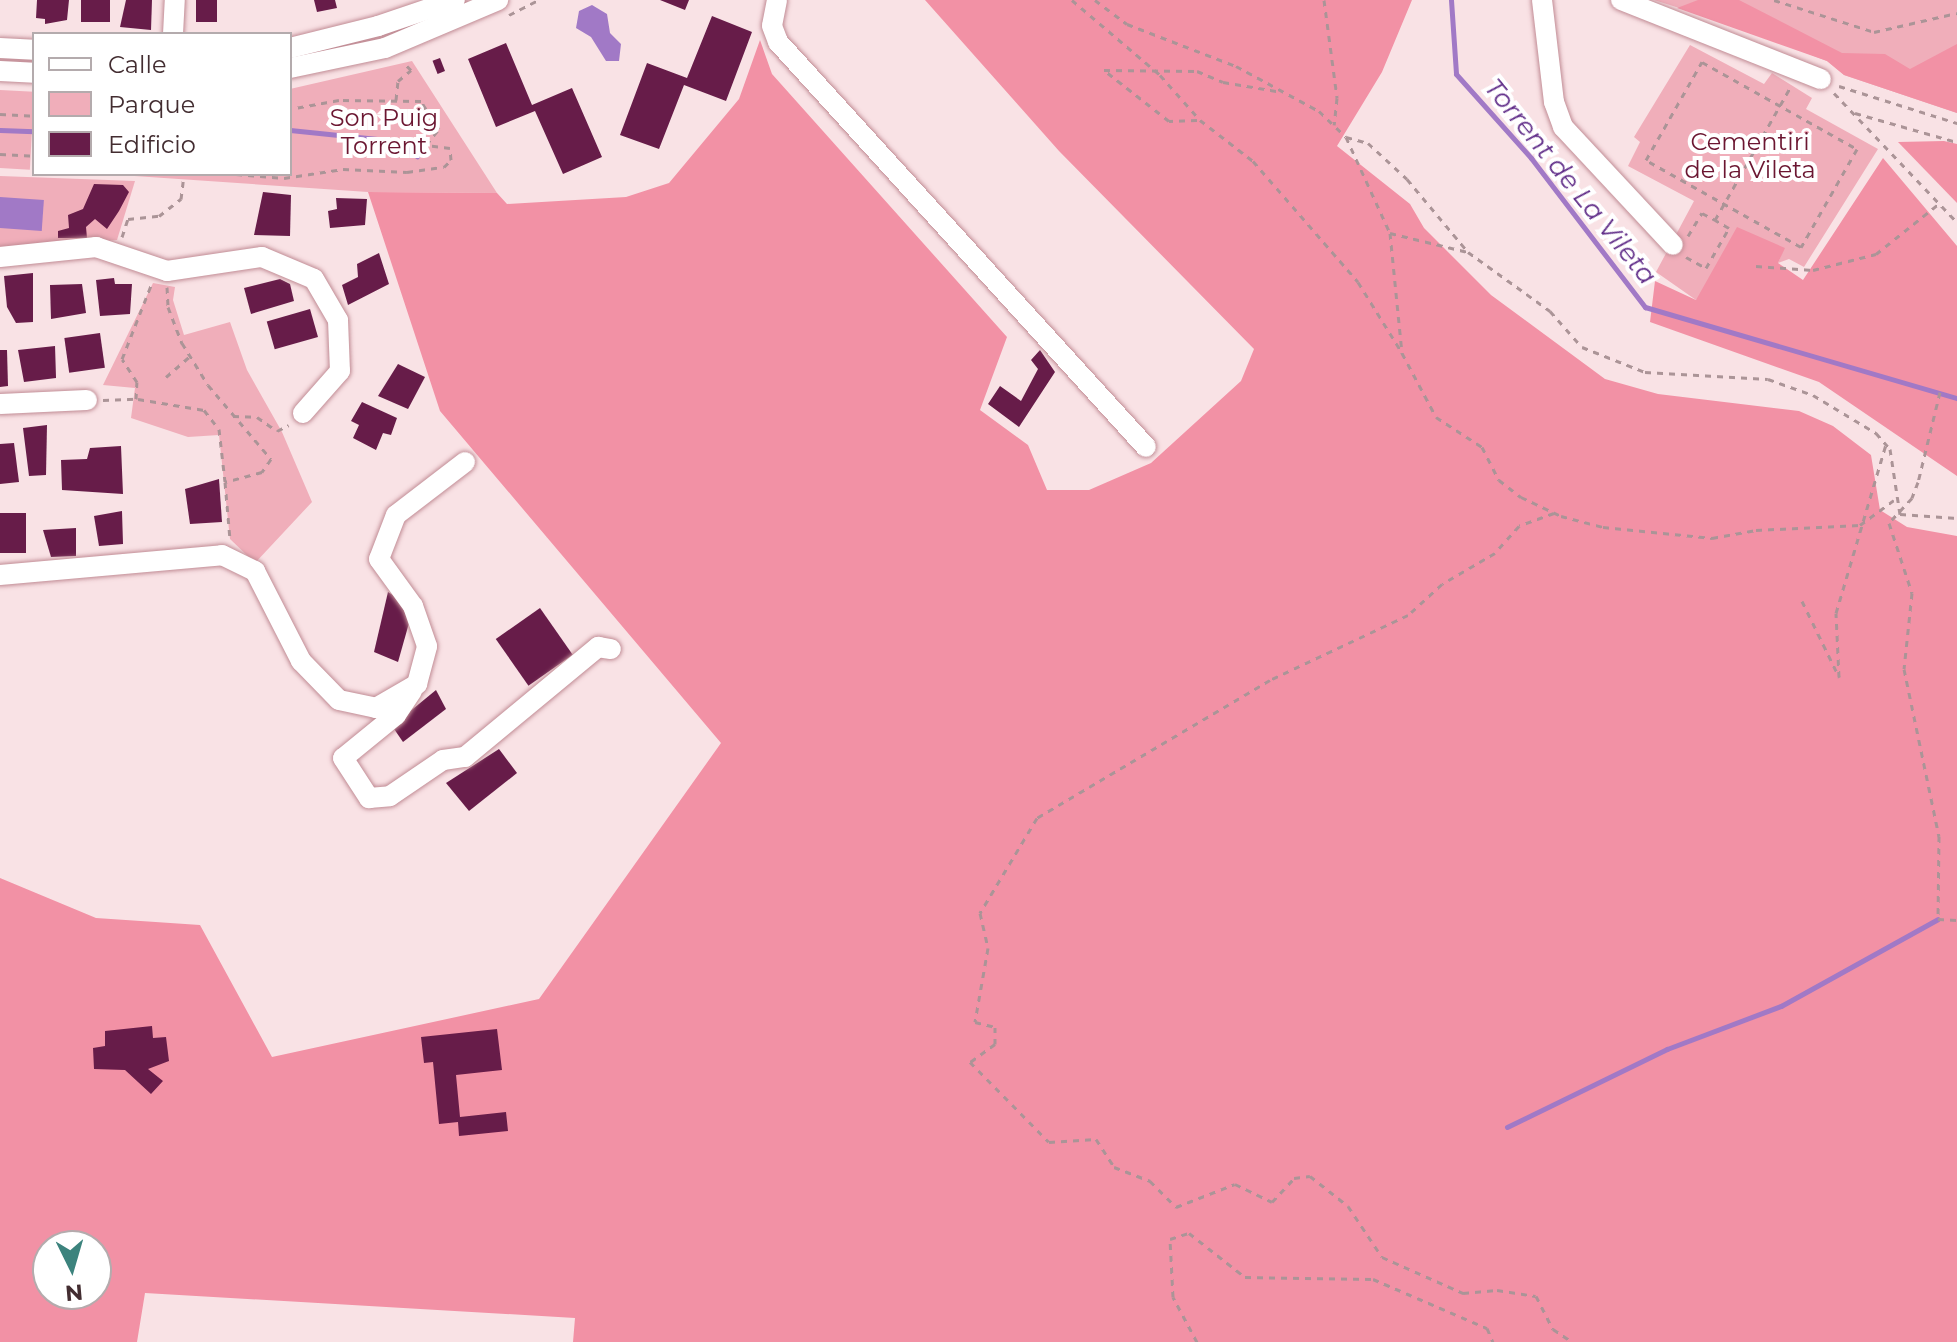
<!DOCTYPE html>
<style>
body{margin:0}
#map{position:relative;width:1957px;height:1342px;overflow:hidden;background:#f9e2e5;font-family:Montserrat,sans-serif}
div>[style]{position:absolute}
.green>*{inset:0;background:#f0aeba;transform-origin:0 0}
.forest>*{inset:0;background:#f291a5}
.water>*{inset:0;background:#a179c6;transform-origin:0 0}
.stream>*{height:5px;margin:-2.5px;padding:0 2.5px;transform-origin:2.5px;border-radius:2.5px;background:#a179c6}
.building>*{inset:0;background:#671c49;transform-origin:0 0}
.path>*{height:3px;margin-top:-1.5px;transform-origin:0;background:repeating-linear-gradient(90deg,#ab9497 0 6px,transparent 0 12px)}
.roads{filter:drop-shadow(0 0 2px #c18c95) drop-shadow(0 0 2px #c18c95)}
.minor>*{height:20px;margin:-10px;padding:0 10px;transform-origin:10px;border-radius:10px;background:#fff}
span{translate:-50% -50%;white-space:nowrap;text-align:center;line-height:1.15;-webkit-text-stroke:8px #fff;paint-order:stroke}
.park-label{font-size:24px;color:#6b1631}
.water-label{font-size:26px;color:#602c88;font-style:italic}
.legend{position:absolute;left:32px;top:32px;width:260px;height:144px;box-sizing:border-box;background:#fff;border:2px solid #b4abad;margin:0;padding:10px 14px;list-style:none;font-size:24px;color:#432d31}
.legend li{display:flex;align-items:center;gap:16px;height:40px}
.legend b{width:40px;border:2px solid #b4abad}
.north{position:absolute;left:32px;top:1230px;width:80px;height:80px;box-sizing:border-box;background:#fff;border:2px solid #b4abad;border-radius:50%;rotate:175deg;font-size:22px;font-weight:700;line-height:32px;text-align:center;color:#432d31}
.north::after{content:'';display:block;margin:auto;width:28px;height:36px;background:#3c837d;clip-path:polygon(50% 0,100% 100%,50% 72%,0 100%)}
</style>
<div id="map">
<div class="green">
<i style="clip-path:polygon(1654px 0,1957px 0,1957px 113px,1844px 75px,1827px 61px,1736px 26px)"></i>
<i style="clip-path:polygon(1690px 45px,1764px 84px,1772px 73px,1812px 98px,1806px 109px,1878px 149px,1804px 267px,1789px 259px,1778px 263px,1784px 248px,1696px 300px,1656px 272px,1694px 201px,1628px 166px,1640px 142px,1634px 137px)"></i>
<i style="clip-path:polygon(412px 61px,497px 193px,368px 192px,105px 174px,290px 174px,290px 89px)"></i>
<i style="left:0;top:90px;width:34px;height:78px;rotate:3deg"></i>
<i style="clip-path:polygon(0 176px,135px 181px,117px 240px,0 250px)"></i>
<i style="clip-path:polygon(153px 283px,175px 287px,173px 300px,184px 335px,230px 322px,247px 370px,282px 432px,312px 502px,255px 563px,230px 539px,219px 435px,188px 437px,131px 418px,135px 388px,103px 385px)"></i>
</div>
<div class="forest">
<i style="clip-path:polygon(evenodd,925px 0,1412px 0,1382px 72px,1337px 146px,1410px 204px,1424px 228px,1491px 295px,1605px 379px,1658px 394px,1799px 411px,1833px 426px,1871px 455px,1880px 510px,1907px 527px,1957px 536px,1957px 1342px,573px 1342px,575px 1318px,145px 1293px,137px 1342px,0 1342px,0 878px,96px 918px,200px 925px,272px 1057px,539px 999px,721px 743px,440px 411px,368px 192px,497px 193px,507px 204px,626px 197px,669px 183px,739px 99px,760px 40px,772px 74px,1007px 337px,980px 410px,1028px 445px,1047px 490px,1089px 490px,1151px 463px,1241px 381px,1254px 349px,1059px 151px,925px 0,48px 1246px,96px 1246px,96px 1294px,48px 1294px,48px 1246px)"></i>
<i style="clip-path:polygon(1698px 0,1739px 0,1842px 53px,1885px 54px,1910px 69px,1957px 44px,1957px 113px,1844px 75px,1827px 61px,1677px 8px)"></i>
<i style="clip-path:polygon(1944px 141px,1957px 144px,1957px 203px,1898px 142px)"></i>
<i style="clip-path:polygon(1883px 158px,1957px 246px,1957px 476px,1819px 382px,1650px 322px,1655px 281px,1696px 300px,1737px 227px,1785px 248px,1778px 263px,1803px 280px)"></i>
</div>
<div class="water">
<i style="clip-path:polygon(592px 5px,607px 14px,610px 33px,621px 44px,619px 61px,606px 61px,591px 37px,576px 28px,579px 11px)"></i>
<i style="left:0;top:197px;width:44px;height:31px;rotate:4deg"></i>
</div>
<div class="stream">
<i style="left:1451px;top:0;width:74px;rotate:86.1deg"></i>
<i style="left:1456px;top:74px;width:113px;rotate:48.2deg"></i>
<i style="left:1531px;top:158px;width:188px;rotate:52.6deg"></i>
<i style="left:1645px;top:307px;width:325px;rotate:16.3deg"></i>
<i style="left:0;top:130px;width:34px;rotate:2deg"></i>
<i style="left:290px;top:130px;width:107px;rotate:5.9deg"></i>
<i style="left:396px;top:141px;width:26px;rotate:36deg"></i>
<i style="left:1507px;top:1127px;width:178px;rotate:-26deg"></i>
<i style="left:1667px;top:1049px;width:122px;rotate:-20.7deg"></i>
<i style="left:1781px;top:1006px;width:179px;rotate:-29deg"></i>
</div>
<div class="building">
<i style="clip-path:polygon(37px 0,69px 0,67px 20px,45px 24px,45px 19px,36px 18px)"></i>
<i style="left:81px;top:0;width:29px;height:22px"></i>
<i style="clip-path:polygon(126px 0,152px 0,151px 30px,120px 27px)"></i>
<i style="left:196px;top:0;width:21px;height:22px"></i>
<i style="clip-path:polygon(314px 0,335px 0,337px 8px,317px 12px)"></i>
<i style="clip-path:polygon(660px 0,689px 0,685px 10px)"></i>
<i style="clip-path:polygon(712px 16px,752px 32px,726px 101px,684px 85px,659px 149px,620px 135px,647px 63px,687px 78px)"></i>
<i style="clip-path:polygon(506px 43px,532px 105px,572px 88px,602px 157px,563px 174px,535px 111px,496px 127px,468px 59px)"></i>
<i style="left:440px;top:58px;width:14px;height:8px;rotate:69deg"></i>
<i style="clip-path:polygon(94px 184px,123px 185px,129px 192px,119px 211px,107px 229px,95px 219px,86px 227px,87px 238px,58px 238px,58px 231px,69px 228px,68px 215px,83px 209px)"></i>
<i style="clip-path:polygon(263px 192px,291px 195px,290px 236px,254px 235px)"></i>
<i style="clip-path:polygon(336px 198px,367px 199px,365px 225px,330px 228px,328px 211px,337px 209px)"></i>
<i style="clip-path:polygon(379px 253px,389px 284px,348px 305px,342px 285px,358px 277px,357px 264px)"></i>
<i style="clip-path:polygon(33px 273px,33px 322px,16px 323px,7px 307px,4px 276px)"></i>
<i style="clip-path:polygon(114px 278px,115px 284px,132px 284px,130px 314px,100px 316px,96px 280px)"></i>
<i style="clip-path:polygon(280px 279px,290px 284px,294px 301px,251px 314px,244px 288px)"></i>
<i style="clip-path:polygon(82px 284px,86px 313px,51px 319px,50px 285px)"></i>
<i style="left:310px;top:309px;width:29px;height:45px;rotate:74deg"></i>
<i style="left:100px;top:333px;width:35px;height:36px;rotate:82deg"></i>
<i style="clip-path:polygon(55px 346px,56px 378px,24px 382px,18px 350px)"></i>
<i style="clip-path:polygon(0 350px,7px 350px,8px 386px,0 387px)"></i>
<i style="clip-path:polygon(1040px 350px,1055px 372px,1019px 427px,988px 404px,1000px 386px,1021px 401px,1038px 369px,1031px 360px)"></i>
<i style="clip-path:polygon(398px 364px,425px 377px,408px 409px,378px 396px)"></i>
<i style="clip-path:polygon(362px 402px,397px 418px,391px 435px,383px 433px,376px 450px,353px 438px,359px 425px,351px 421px)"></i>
<i style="clip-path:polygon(47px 425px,46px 475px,29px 476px,23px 428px)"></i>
<i style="clip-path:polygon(14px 443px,19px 482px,0 484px,0 444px)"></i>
<i style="clip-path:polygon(121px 446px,123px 494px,62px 490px,61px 460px,87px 459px,90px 448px)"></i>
<i style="clip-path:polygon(219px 479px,222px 522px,190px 524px,185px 489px)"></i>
<i style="clip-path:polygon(122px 511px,123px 544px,99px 546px,94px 516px)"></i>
<i style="left:26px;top:513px;width:40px;height:26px;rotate:90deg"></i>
<i style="clip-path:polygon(76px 528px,76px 556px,51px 557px,43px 530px)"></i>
<i style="clip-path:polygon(388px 592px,403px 601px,411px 616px,398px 662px,374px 652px)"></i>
<i style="left:540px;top:608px;width:57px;height:54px;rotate:55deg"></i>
<i style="clip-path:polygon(436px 690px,446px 709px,403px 742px,392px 726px)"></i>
<i style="clip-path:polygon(499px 749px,517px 773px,469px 811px,446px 783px)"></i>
<i style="clip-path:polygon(152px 1026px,153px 1038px,166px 1037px,169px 1061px,148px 1069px,163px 1081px,151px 1094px,125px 1070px,94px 1069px,93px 1048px,105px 1046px,105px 1031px)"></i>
<i style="clip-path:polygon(497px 1029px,502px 1070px,456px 1075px,460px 1117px,506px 1112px,508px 1131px,459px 1136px,458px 1122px,439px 1124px,433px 1062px,424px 1063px,421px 1037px)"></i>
</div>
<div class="path">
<i style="left:1072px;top:0;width:116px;rotate:40.4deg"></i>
<i style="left:1160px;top:75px;width:60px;rotate:48.4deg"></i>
<i style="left:1200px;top:120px;width:67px;rotate:37.7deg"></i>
<i style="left:1253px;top:161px;width:160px;rotate:49deg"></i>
<i style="left:1358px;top:282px;width:81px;rotate:58.1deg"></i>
<i style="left:1095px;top:0;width:40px;rotate:37deg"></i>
<i style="left:1127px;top:24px;width:117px;rotate:21.1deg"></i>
<i style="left:1236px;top:66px;width:94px;rotate:28.5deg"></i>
<i style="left:1319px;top:111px;width:37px;rotate:44deg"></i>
<i style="left:1346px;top:137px;width:23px;rotate:15deg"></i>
<i style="left:1368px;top:143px;width:53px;rotate:42.7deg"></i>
<i style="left:1407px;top:179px;width:95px;rotate:50.1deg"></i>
<i style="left:1468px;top:252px;width:101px;rotate:35.7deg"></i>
<i style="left:1550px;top:311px;width:48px;rotate:48.4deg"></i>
<i style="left:1582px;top:347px;width:68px;rotate:21.6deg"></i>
<i style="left:1645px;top:372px;width:123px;rotate:3.3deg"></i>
<i style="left:1768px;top:379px;width:48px;rotate:19.6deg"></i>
<i style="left:1813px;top:395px;width:74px;rotate:31.1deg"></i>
<i style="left:1876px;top:433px;width:21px;rotate:49deg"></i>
<i style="left:1890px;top:449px;width:66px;rotate:81.3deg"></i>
<i style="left:1900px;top:514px;width:57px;rotate:4deg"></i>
<i style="left:1324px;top:0;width:99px;rotate:82.4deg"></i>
<i style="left:1337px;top:98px;width:27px;rotate:96deg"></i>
<i style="left:1774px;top:0;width:105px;rotate:17.7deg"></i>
<i style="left:1874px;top:32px;width:85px;rotate:-12.9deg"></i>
<i style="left:509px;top:15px;width:33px;rotate:-27deg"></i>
<i style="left:1702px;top:62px;width:178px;rotate:29.3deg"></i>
<i style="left:1857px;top:149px;width:113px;rotate:119.7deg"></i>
<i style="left:1801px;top:247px;width:178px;rotate:-150.7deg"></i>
<i style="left:1646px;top:160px;width:113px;rotate:-60.3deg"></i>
<i style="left:1839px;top:86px;width:124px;rotate:17.4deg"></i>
<i style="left:1834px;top:93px;width:178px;rotate:46.4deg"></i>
<i style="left:396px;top:100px;width:19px;rotate:-84deg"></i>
<i style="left:398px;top:81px;width:17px;rotate:-40deg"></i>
<i style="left:411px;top:70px;width:10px;rotate:-135deg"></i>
<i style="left:1855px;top:113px;width:106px;rotate:15.9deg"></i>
<i style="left:0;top:114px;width:34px;rotate:3deg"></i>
<i style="left:1197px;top:120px;width:28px;rotate:178deg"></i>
<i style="left:1169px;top:121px;width:83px;rotate:-141.9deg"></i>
<i style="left:1104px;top:70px;width:93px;rotate:0.6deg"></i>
<i style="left:1197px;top:71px;width:28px;rotate:23deg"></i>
<i style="left:1223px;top:82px;width:60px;rotate:9.6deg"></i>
<i style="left:1346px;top:137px;width:106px;rotate:65.4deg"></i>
<i style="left:1390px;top:233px;width:121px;rotate:84.3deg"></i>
<i style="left:1402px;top:353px;width:72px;rotate:62deg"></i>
<i style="left:1436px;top:417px;width:55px;rotate:33.1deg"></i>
<i style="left:1482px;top:447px;width:37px;rotate:63deg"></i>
<i style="left:1499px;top:480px;width:28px;rotate:38deg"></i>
<i style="left:1521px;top:497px;width:44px;rotate:25.4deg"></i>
<i style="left:1561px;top:516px;width:43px;rotate:14.7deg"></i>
<i style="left:1603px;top:527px;width:110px;rotate:5.8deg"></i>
<i style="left:1712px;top:538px;width:45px;rotate:-10.3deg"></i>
<i style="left:1756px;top:530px;width:104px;rotate:-2.8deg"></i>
<i style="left:1860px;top:525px;width:42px;rotate:-36.3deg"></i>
<i style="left:0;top:154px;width:34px;rotate:3deg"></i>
<i style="left:236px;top:174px;width:48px;rotate:4.8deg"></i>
<i style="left:284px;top:178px;width:60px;rotate:-8.7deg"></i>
<i style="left:343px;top:169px;width:64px;rotate:2.7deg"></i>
<i style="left:407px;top:172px;width:37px;rotate:-8deg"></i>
<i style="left:444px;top:167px;width:10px;rotate:-45deg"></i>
<i style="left:451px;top:160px;width:12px;rotate:-95deg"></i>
<i style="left:450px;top:148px;width:24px;rotate:-173deg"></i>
<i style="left:426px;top:145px;width:21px;rotate:-51deg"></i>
<i style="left:439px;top:129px;width:33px;rotate:-123deg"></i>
<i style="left:421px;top:101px;width:82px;rotate:-179.3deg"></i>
<i style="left:339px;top:100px;width:50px;rotate:169.6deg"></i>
<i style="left:1390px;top:233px;width:80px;rotate:13.7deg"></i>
<i style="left:1688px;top:236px;width:27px;rotate:-59deg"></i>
<i style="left:1702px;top:213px;width:15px;rotate:28deg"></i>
<i style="left:1715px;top:220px;width:154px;rotate:-60.4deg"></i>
<i style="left:122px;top:237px;width:19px;rotate:-72deg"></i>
<i style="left:128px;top:219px;width:31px;rotate:-6deg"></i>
<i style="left:159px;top:216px;width:28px;rotate:-38deg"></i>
<i style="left:181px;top:199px;width:25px;rotate:-83deg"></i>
<i style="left:1686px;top:257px;width:23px;rotate:29deg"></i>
<i style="left:1706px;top:268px;width:46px;rotate:-60.1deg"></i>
<i style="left:1729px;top:228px;width:16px;rotate:-150deg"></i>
<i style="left:1756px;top:266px;width:57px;rotate:4deg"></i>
<i style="left:1813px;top:270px;width:65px;rotate:-14.3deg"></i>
<i style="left:1876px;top:254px;width:83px;rotate:-38.7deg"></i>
<i style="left:167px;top:287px;width:20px;rotate:87deg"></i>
<i style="left:168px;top:307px;width:39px;rotate:69deg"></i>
<i style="left:182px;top:343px;width:49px;rotate:58.2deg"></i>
<i style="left:208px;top:385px;width:97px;rotate:49.6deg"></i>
<i style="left:271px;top:459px;width:16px;rotate:125deg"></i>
<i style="left:262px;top:472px;width:38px;rotate:165deg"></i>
<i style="left:225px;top:482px;width:57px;rotate:85deg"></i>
<i style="left:166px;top:377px;width:32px;rotate:-41deg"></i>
<i style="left:1940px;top:392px;width:93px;rotate:103.7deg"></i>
<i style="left:1918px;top:482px;width:17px;rotate:111deg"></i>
<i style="left:1912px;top:498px;width:34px;rotate:133deg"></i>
<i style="left:1889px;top:523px;width:74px;rotate:71.8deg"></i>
<i style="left:1912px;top:593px;width:76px;rotate:96deg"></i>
<i style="left:1904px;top:669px;width:171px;rotate:78.2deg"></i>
<i style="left:1939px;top:836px;width:83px;rotate:90.7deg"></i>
<i style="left:1938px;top:919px;width:19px;rotate:3deg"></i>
<i style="left:138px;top:399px;width:67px;rotate:9.5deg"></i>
<i style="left:204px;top:410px;width:24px;rotate:52deg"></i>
<i style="left:219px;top:429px;width:53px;rotate:83.5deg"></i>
<i style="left:103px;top:400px;width:33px;rotate:-2deg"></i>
<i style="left:136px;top:399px;width:17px;rotate:-87deg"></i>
<i style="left:137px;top:382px;width:27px;rotate:-123deg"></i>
<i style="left:122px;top:359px;width:82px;rotate:-68.5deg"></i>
<i style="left:233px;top:416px;width:24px;rotate:2deg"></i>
<i style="left:257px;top:417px;width:24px;rotate:35deg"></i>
<i style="left:277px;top:431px;width:13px;rotate:-27deg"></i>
<i style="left:1554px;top:513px;width:37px;rotate:160deg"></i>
<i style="left:1519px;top:526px;width:36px;rotate:132deg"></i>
<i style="left:1495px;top:553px;width:61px;rotate:149.7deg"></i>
<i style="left:1442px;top:584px;width:46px;rotate:137.6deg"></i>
<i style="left:1408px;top:615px;width:153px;rotate:154.8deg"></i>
<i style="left:1270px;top:680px;width:271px;rotate:149.4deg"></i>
<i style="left:1037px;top:818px;width:111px;rotate:121deg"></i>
<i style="left:980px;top:913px;width:36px;rotate:77deg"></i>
<i style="left:988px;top:948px;width:75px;rotate:100deg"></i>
<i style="left:975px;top:1022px;width:21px;rotate:14deg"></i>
<i style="left:995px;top:1027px;width:17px;rotate:90deg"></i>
<i style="left:995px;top:1044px;width:31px;rotate:144deg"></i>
<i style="left:970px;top:1062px;width:112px;rotate:45.4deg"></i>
<i style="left:1049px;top:1142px;width:47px;rotate:-3.7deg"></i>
<i style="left:1096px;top:1139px;width:33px;rotate:57deg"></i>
<i style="left:1114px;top:1167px;width:39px;rotate:21deg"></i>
<i style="left:1150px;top:1181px;width:37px;rotate:45deg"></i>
<i style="left:1176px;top:1207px;width:63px;rotate:-21.3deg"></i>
<i style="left:1235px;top:1184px;width:41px;rotate:25.9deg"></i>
<i style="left:1272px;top:1202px;width:33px;rotate:-47deg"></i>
<i style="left:1294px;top:1178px;width:16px;rotate:-7deg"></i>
<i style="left:1310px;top:1176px;width:48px;rotate:38.3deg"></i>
<i style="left:1348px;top:1206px;width:61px;rotate:56.3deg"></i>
<i style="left:1382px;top:1257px;width:89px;rotate:24deg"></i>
<i style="left:1463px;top:1293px;width:34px;rotate:-5deg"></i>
<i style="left:1497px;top:1290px;width:39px;rotate:9deg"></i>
<i style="left:1536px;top:1296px;width:37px;rotate:63deg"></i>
<i style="left:1553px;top:1329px;width:23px;rotate:34deg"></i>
<i style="left:1802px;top:601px;width:85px;rotate:64deg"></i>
<i style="left:1839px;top:677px;width:64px;rotate:-92.7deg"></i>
<i style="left:1836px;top:613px;width:176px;rotate:-73.5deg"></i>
<i style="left:1197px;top:1342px;width:51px;rotate:-118.1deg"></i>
<i style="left:1173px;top:1297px;width:58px;rotate:-93deg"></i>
<i style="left:1170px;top:1239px;width:20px;rotate:-18deg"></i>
<i style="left:1189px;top:1233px;width:71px;rotate:38.2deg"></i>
<i style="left:1245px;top:1277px;width:128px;rotate:0.9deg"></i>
<i style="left:1373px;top:1279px;width:124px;rotate:23.3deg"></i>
<i style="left:1487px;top:1328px;width:15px;rotate:67deg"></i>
</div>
<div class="roads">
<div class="minor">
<i style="left:777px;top:0;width:26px;rotate:101deg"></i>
<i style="left:772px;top:26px;width:17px;rotate:69deg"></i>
<i style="left:778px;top:42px;width:547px;rotate:47.74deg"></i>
<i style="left:1542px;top:0;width:103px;rotate:83.3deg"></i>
<i style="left:1554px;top:102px;width:27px;rotate:70deg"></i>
<i style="left:1563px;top:127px;width:161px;rotate:47deg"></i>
<i style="left:1621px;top:0;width:215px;rotate:21.6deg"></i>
<i style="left:173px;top:34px;width:34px;rotate:-87deg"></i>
<i style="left:0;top:48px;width:34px;rotate:3deg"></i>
<i style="left:290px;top:48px;width:91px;rotate:-14deg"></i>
<i style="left:378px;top:26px;width:81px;rotate:-18.7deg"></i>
<i style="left:290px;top:68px;width:97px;rotate:-11.9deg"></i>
<i style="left:385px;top:48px;width:123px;rotate:-23deg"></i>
<i style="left:0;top:71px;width:34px;rotate:3deg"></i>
<i style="left:0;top:257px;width:97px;rotate:-5.9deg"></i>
<i style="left:96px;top:247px;width:75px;rotate:18.7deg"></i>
<i style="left:167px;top:271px;width:96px;rotate:-8.4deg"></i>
<i style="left:262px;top:257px;width:56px;rotate:22.9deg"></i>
<i style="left:314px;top:279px;width:48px;rotate:59.7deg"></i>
<i style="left:338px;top:320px;width:51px;rotate:87.8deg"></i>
<i style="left:340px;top:371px;width:56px;rotate:131.4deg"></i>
<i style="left:0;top:404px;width:87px;rotate:-2.6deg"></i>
<i style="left:0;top:575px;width:223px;rotate:-5.1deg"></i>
<i style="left:222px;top:555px;width:37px;rotate:26deg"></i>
<i style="left:255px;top:571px;width:101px;rotate:62.9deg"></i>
<i style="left:301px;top:661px;width:54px;rotate:45.7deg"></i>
<i style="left:339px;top:700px;width:38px;rotate:12deg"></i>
<i style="left:376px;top:708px;width:48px;rotate:-30.3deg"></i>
<i style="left:417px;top:684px;width:39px;rotate:-75deg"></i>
<i style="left:427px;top:646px;width:42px;rotate:-109.3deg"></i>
<i style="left:413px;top:606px;width:58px;rotate:-125.9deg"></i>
<i style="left:379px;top:559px;width:47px;rotate:-68.9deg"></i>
<i style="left:396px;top:515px;width:87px;rotate:-37.5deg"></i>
<i style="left:412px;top:691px;width:29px;rotate:124deg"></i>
<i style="left:396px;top:715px;width:68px;rotate:140.9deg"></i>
<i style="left:343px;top:758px;width:48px;rotate:57deg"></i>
<i style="left:369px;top:798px;width:21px;rotate:-5deg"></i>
<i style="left:390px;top:796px;width:64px;rotate:-34.2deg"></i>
<i style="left:443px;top:760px;width:22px;rotate:-8deg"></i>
<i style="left:465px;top:757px;width:173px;rotate:-39.6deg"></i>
<i style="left:598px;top:647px;width:13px;rotate:9deg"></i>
</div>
</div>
<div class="park-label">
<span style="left:384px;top:132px">Son Puig<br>Torrent</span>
<span style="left:1750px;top:156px">Cementiri<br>de la Vileta</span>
</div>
<div class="water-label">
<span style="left:1570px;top:182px;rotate:51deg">Torrent de La Vileta</span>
</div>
<ul class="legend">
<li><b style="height:10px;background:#fff"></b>Calle</li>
<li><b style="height:22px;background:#f0aeba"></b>Parque</li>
<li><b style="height:22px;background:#671c49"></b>Edificio</li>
</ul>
<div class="north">N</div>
</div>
